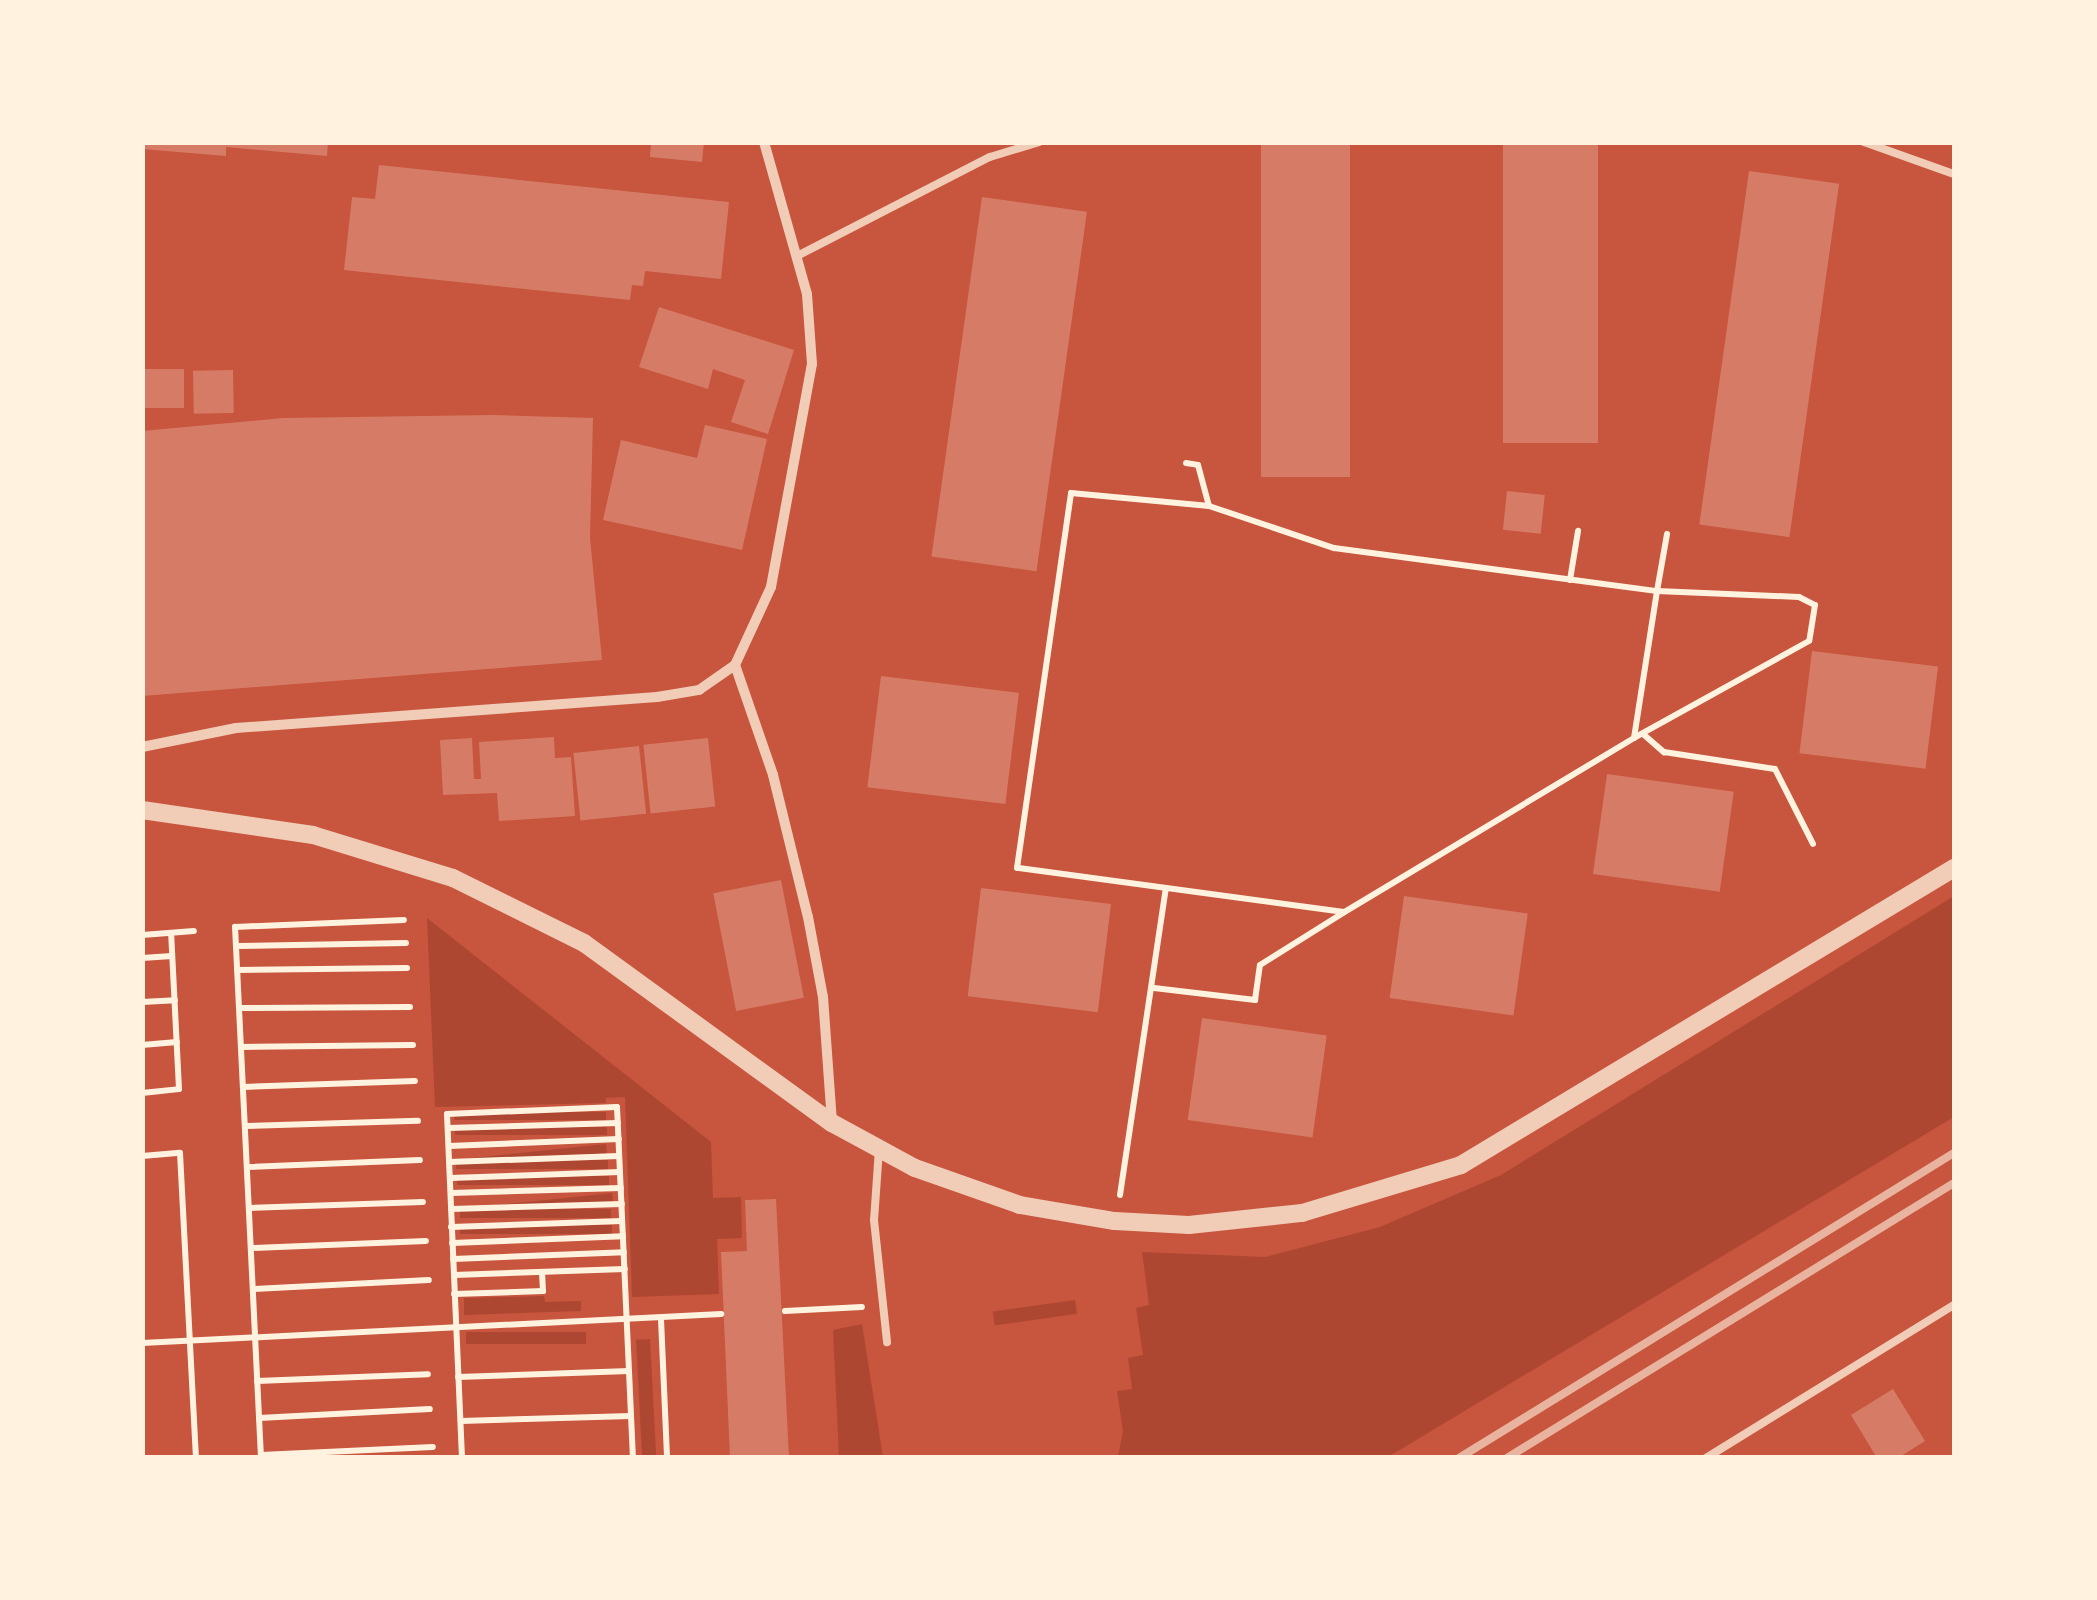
<!DOCTYPE html>
<style>
body{margin:0}
#map{position:relative;width:2097px;height:1600px;overflow:hidden;background:#c8553d;font-family:"Zilla Slab",serif}
div>[style]{position:absolute}
.green>*{inset:0;background:#ae4732;transform-origin:0 0}
.building>*{inset:0;background:#d67c66;transform-origin:0 0}
.path>*{height:6px;margin:-3px;padding:0 3px;transform-origin:3px;border-radius:3px;background:#fff3e0}
.service>*{height:8px;margin:-4px;padding:0 4px;transform-origin:4px;border-radius:4px;background:#f1ccb7}
.minor>*{height:10px;margin:-5px;padding:0 5px;transform-origin:5px;border-radius:5px;background:#f1ccb7}
.tertiary>*{height:18px;margin:-9px;padding:0 9px;transform-origin:9px;border-radius:9px;background:#f1ccb7}
.rail>*{height:8px;margin:-4px;padding:0 4px;transform-origin:4px;border-radius:4px;background:#e9b49f}
span{translate:-50% -50%;white-space:nowrap;text-align:center;line-height:1.15;-webkit-text-stroke:8px #fff3e0;paint-order:stroke}
.frame{position:absolute;inset:0;border:145px solid #fff3e0;pointer-events:none}
</style>
<div id="map">
<div class="green">
<i style="clip-path:polygon(1954px 896px,1954px 1117px,1388px 1457px,1118px 1457px,1123px 1431px,1117px 1391px,1132px 1389px,1128px 1358px,1143px 1355px,1136px 1308px,1149px 1305px,1142px 1252px,1265px 1257px,1380px 1227px,1501px 1175px)"></i>
<i style="clip-path:polygon(427px 918px,711px 1142px,713px 1198px,741px 1197px,742px 1238px,717px 1239px,719px 1294px,632px 1297px,625px 1097px,606px 1098px,606px 1103px,435px 1107px)"></i>
<i style="left:606px;top:1112px;width:8px;height:152px;rotate:90deg"></i>
<i style="left:607px;top:1127px;width:8px;height:152px;rotate:90deg"></i>
<i style="left:606px;top:1144px;width:9px;height:151px;rotate:84deg"></i>
<i style="left:608px;top:1160px;width:9px;height:152px;rotate:90deg"></i>
<i style="left:609px;top:1176px;width:9px;height:152px;rotate:90deg"></i>
<i style="left:612px;top:1193px;width:9px;height:151px;rotate:84deg"></i>
<i style="left:611px;top:1209px;width:9px;height:151px;rotate:90deg"></i>
<i style="left:612px;top:1225px;width:9px;height:152px;rotate:90deg"></i>
<i style="clip-path:polygon(544px 1296px,545px 1302px,581px 1301px,581px 1311px,464px 1315px,464px 1298px)"></i>
<i style="left:1075px;top:1300px;width:14px;height:83px;rotate:82deg"></i>
<i style="clip-path:polygon(862px 1324px,883px 1457px,839px 1457px,833px 1330px)"></i>
<i style="left:586px;top:1332px;width:12px;height:120px;rotate:90deg"></i>
<i style="left:650px;top:1339px;width:118px;height:14px;rotate:87deg"></i>
</div>
<div class="building">
<i style="clip-path:polygon(142px 142px,328px 142px,327px 156px,226px 147px,226px 156px,142px 149px)"></i>
<i style="clip-path:polygon(651px 142px,704px 142px,702px 162px,650px 157px)"></i>
<i style="left:1261px;top:142px;width:89px;height:335px"></i>
<i style="left:1503px;top:142px;width:95px;height:301px"></i>
<i style="clip-path:polygon(379px 165px,729px 202px,721px 279px,645px 271px,643px 286px,632px 285px,630px 300px,344px 270px,352px 197px,375px 199px)"></i>
<i style="left:1749px;top:171px;width:91px;height:357px;rotate:8deg"></i>
<i style="left:982px;top:197px;width:106px;height:363px;rotate:8deg"></i>
<i style="clip-path:polygon(659px 307px,794px 350px,768px 434px,731px 422px,745px 380px,713px 369px,708px 389px,639px 367px)"></i>
<i style="left:142px;top:369px;width:42px;height:39px"></i>
<i style="left:233px;top:370px;width:43px;height:40px;rotate:89deg"></i>
<i style="clip-path:polygon(494px 415px,593px 418px,590px 538px,602px 660px,142px 696px,142px 431px,283px 418px)"></i>
<i style="clip-path:polygon(705px 425px,767px 439px,742px 550px,603px 520px,621px 440px,697px 458px)"></i>
<i style="left:1507px;top:491px;width:38px;height:39px;rotate:6deg"></i>
<i style="left:1812px;top:651px;width:127px;height:103px;rotate:7deg"></i>
<i style="left:881px;top:676px;width:139px;height:112px;rotate:7deg"></i>
<i style="clip-path:polygon(554px 737px,555px 758px,571px 757px,575px 816px,499px 821px,497px 793px,443px 795px,440px 740px,472px 738px,474px 779px,481px 779px,479px 742px)"></i>
<i style="left:708px;top:738px;width:69px;height:65px;rotate:84deg"></i>
<i style="left:639px;top:746px;width:68px;height:66px;rotate:84deg"></i>
<i style="left:1607px;top:774px;width:128px;height:101px;rotate:8deg"></i>
<i style="left:781px;top:880px;width:120px;height:69px;rotate:79deg"></i>
<i style="left:981px;top:888px;width:131px;height:109px;rotate:7deg"></i>
<i style="left:1404px;top:896px;width:125px;height:103px;rotate:8deg"></i>
<i style="left:1202px;top:1018px;width:126px;height:103px;rotate:8deg"></i>
<i style="clip-path:polygon(776px 1199px,789px 1458px,730px 1458px,721px 1252px,747px 1251px,745px 1200px)"></i>
<i style="clip-path:polygon(1893px 1389px,1925px 1441px,1898px 1458px,1877px 1458px,1851px 1415px)"></i>
</div>
<div class="path">
<i style="left:1186px;top:463px;width:12px;rotate:9deg"></i>
<i style="left:1198px;top:465px;width:42px;rotate:75deg"></i>
<i style="left:1570px;top:580px;width:50px;rotate:-80.7deg"></i>
<i style="left:1643px;top:734px;width:28px;rotate:41deg"></i>
<i style="left:1664px;top:752px;width:112px;rotate:8.7deg"></i>
<i style="left:1775px;top:769px;width:84px;rotate:63.1deg"></i>
<i style="left:1634px;top:738px;width:338px;rotate:149deg"></i>
<i style="left:1344px;top:912px;width:330px;rotate:-172.3deg"></i>
<i style="left:1017px;top:868px;width:379px;rotate:-81.8deg"></i>
<i style="left:1071px;top:493px;width:139px;rotate:5.4deg"></i>
<i style="left:1209px;top:506px;width:132px;rotate:18.6deg"></i>
<i style="left:1334px;top:548px;width:326px;rotate:7.6deg"></i>
<i style="left:1657px;top:591px;width:142px;rotate:2.4deg"></i>
<i style="left:1799px;top:597px;width:18px;rotate:27deg"></i>
<i style="left:1815px;top:605px;width:36px;rotate:99deg"></i>
<i style="left:1809px;top:641px;width:200px;rotate:151deg"></i>
<i style="left:1634px;top:738px;width:149px;rotate:-81.1deg"></i>
<i style="left:1657px;top:591px;width:58px;rotate:-80deg"></i>
<i style="left:142px;top:935px;width:52px;rotate:-4.4deg"></i>
<i style="left:236px;top:946px;width:170px;rotate:-1deg"></i>
<i style="left:142px;top:958px;width:30px;rotate:-4deg"></i>
<i style="left:237px;top:970px;width:170px;rotate:-0.7deg"></i>
<i style="left:1154px;top:988px;width:102px;rotate:6.8deg"></i>
<i style="left:1255px;top:1000px;width:35px;rotate:-82deg"></i>
<i style="left:1260px;top:965px;width:98px;rotate:-32.1deg"></i>
<i style="left:142px;top:1002px;width:33px;rotate:-3deg"></i>
<i style="left:239px;top:1008px;width:171px;rotate:-0.3deg"></i>
<i style="left:142px;top:1045px;width:35px;rotate:-5deg"></i>
<i style="left:241px;top:1047px;width:172px;rotate:-0.7deg"></i>
<i style="left:243px;top:1087px;width:172px;rotate:-2deg"></i>
<i style="left:142px;top:1093px;width:37px;rotate:-6deg"></i>
<i style="left:179px;top:1089px;width:156px;rotate:-92.9deg"></i>
<i style="left:245px;top:1126px;width:173px;rotate:-1.7deg"></i>
<i style="left:448px;top:1128px;width:170px;rotate:-1.7deg"></i>
<i style="left:449px;top:1146px;width:170px;rotate:-2.4deg"></i>
<i style="left:142px;top:1156px;width:38px;rotate:-5deg"></i>
<i style="left:180px;top:1153px;width:305px;rotate:87deg"></i>
<i style="left:449px;top:1162px;width:170px;rotate:-2deg"></i>
<i style="left:247px;top:1167px;width:173px;rotate:-2.3deg"></i>
<i style="left:450px;top:1178px;width:170px;rotate:-2deg"></i>
<i style="left:451px;top:1193px;width:170px;rotate:-1.7deg"></i>
<i style="left:1120px;top:1195px;width:310px;rotate:-81.5deg"></i>
<i style="left:249px;top:1208px;width:174px;rotate:-2deg"></i>
<i style="left:451px;top:1209px;width:171px;rotate:-1.7deg"></i>
<i style="left:451px;top:1227px;width:171px;rotate:-2deg"></i>
<i style="left:452px;top:1243px;width:171px;rotate:-2.3deg"></i>
<i style="left:251px;top:1248px;width:175px;rotate:-2.3deg"></i>
<i style="left:453px;top:1259px;width:171px;rotate:-2.3deg"></i>
<i style="left:454px;top:1275px;width:171px;rotate:-2deg"></i>
<i style="left:253px;top:1289px;width:176px;rotate:-2.9deg"></i>
<i style="left:454px;top:1294px;width:89px;rotate:-1.9deg"></i>
<i style="left:543px;top:1291px;width:19px;rotate:-93deg"></i>
<i style="left:785px;top:1311px;width:77px;rotate:-3deg"></i>
<i style="left:661px;top:1319px;width:139px;rotate:87.5deg"></i>
<i style="left:142px;top:1343px;width:580px;rotate:-2.87deg"></i>
<i style="left:458px;top:1377px;width:171px;rotate:-2deg"></i>
<i style="left:257px;top:1381px;width:171px;rotate:-2.3deg"></i>
<i style="left:259px;top:1418px;width:171px;rotate:-3deg"></i>
<i style="left:461px;top:1421px;width:170px;rotate:-1.7deg"></i>
<i style="left:261px;top:1455px;width:172px;rotate:-2.7deg"></i>
<i style="left:261px;top:1458px;width:532px;rotate:-92.8deg"></i>
<i style="left:235px;top:927px;width:169px;rotate:-2.4deg"></i>
<i style="left:462px;top:1458px;width:344px;rotate:-92.5deg"></i>
<i style="left:447px;top:1114px;width:170px;rotate:-2.4deg"></i>
<i style="left:617px;top:1107px;width:351px;rotate:87.4deg"></i>
</div>
<div class="service">
<i style="left:1864px;top:142px;width:96px;rotate:19.6deg"></i>
<i style="left:797px;top:256px;width:217px;rotate:-27.2deg"></i>
<i style="left:990px;top:157px;width:51px;rotate:-17deg"></i>
<i style="left:879px;top:1149px;width:71px;rotate:94deg"></i>
<i style="left:874px;top:1220px;width:123px;rotate:83.9deg"></i>
<i style="left:1706px;top:1458px;width:291px;rotate:-31.7deg"></i>
</div>
<div class="minor">
<i style="left:735px;top:665px;width:116px;rotate:70.9deg"></i>
<i style="left:773px;top:775px;width:146px;rotate:76.2deg"></i>
<i style="left:808px;top:917px;width:81px;rotate:79.4deg"></i>
<i style="left:823px;top:997px;width:125px;rotate:85.9deg"></i>
<i style="left:142px;top:747px;width:96px;rotate:-11.4deg"></i>
<i style="left:236px;top:728px;width:422px;rotate:-4.2deg"></i>
<i style="left:657px;top:697px;width:43px;rotate:-9.5deg"></i>
<i style="left:699px;top:690px;width:44px;rotate:-34.8deg"></i>
<i style="left:735px;top:665px;width:86px;rotate:-65.2deg"></i>
<i style="left:771px;top:587px;width:227px;rotate:-79.6deg"></i>
<i style="left:812px;top:364px;width:70px;rotate:-94.1deg"></i>
<i style="left:807px;top:294px;width:158px;rotate:-105.8deg"></i>
</div>
<div class="tertiary">
<i style="left:142px;top:810px;width:173px;rotate:8.3deg"></i>
<i style="left:313px;top:835px;width:146px;rotate:17.1deg"></i>
<i style="left:453px;top:878px;width:146px;rotate:26.4deg"></i>
<i style="left:584px;top:943px;width:306px;rotate:36deg"></i>
<i style="left:832px;top:1123px;width:94px;rotate:28.5deg"></i>
<i style="left:915px;top:1168px;width:111px;rotate:19.4deg"></i>
<i style="left:1020px;top:1205px;width:96px;rotate:9.6deg"></i>
<i style="left:1115px;top:1221px;width:74px;rotate:3.1deg"></i>
<i style="left:1189px;top:1225px;width:114px;rotate:-6.1deg"></i>
<i style="left:1302px;top:1213px;width:166px;rotate:-16.8deg"></i>
<i style="left:1461px;top:1165px;width:576px;rotate:-31.07deg"></i>
</div>
<div class="rail">
<i style="left:1459px;top:1458px;width:581px;rotate:-31.64deg"></i>
<i style="left:1507px;top:1458px;width:525px;rotate:-31.6deg"></i>
</div>
<div class="frame"></div>
</div>
